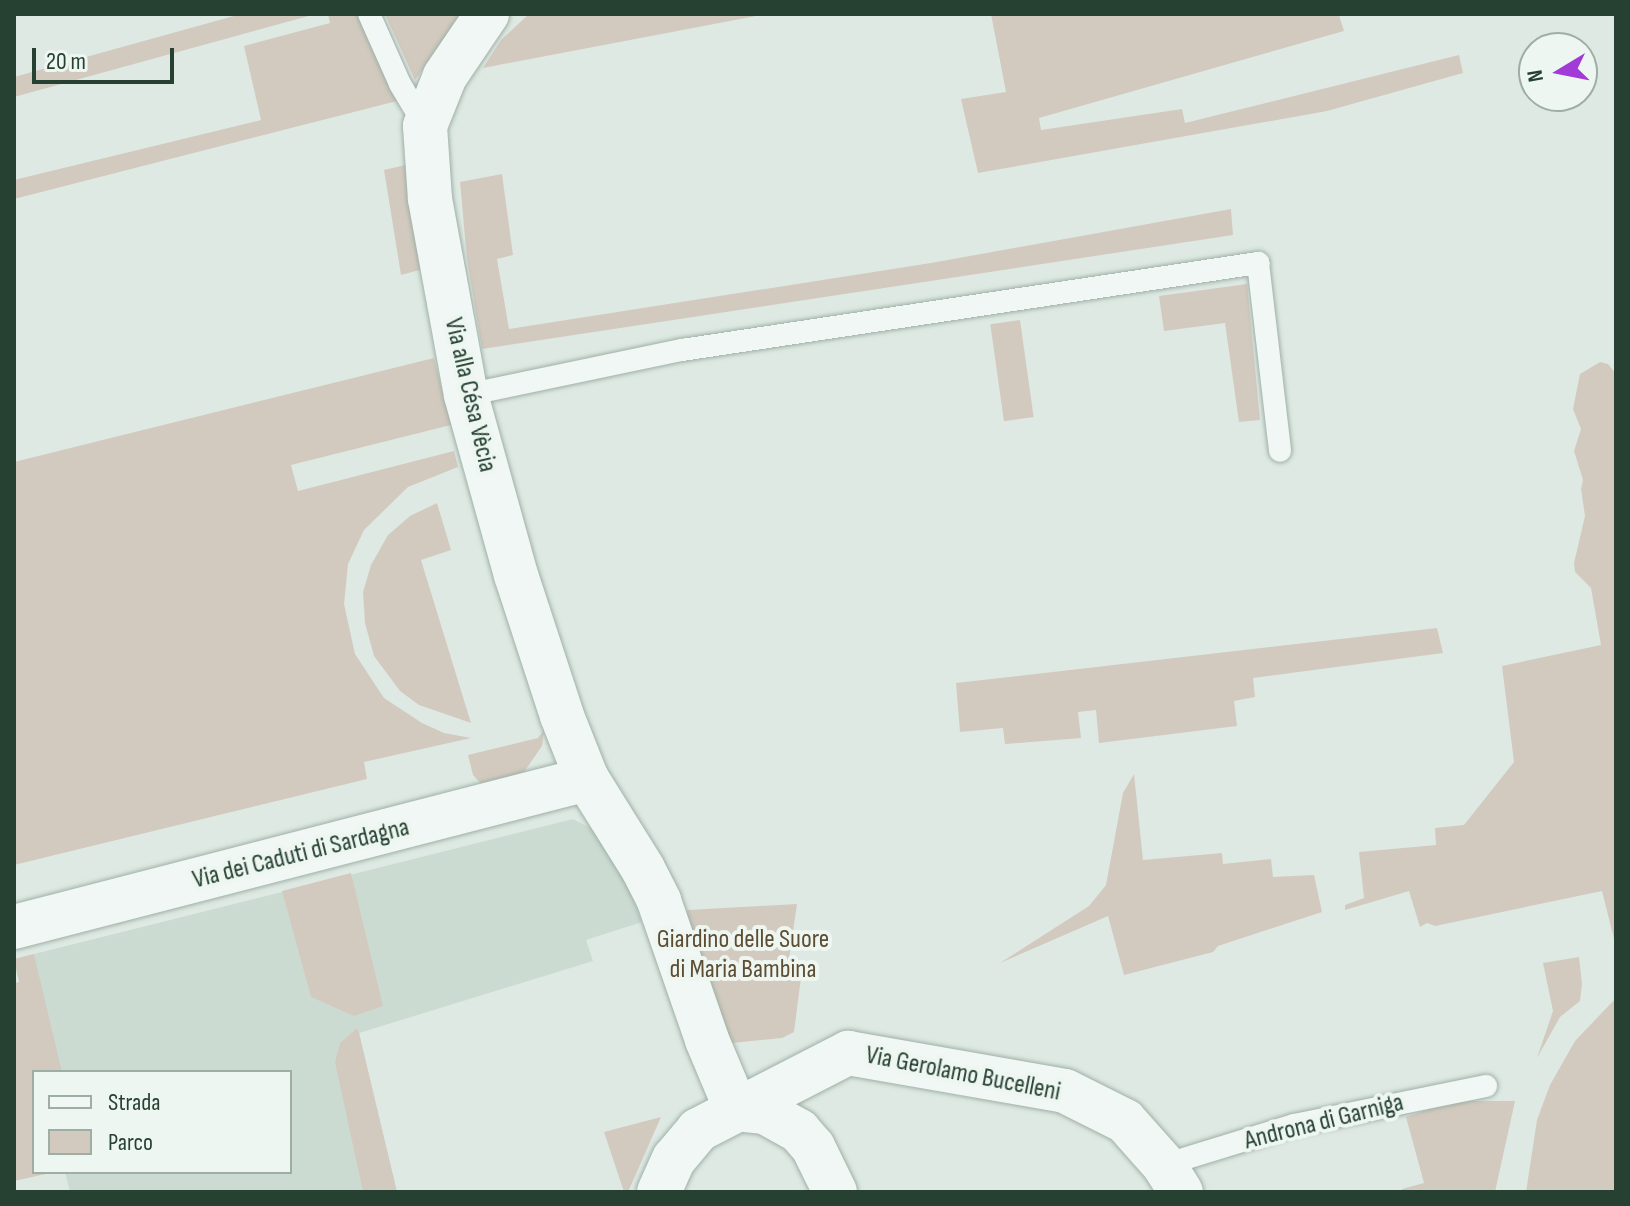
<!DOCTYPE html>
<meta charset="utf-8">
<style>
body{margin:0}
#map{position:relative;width:1630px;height:1206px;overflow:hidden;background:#dee9e3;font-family:"Sofia Sans Condensed",sans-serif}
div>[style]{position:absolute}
.built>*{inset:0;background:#ccdbd2}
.green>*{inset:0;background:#d3cabf;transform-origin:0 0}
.roads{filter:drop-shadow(0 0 2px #9fb0a7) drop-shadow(0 0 2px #9fb0a7)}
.service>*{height:22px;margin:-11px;padding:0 11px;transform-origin:11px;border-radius:11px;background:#f1f7f4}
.minor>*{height:44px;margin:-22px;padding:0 22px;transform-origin:22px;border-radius:22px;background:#f1f7f4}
span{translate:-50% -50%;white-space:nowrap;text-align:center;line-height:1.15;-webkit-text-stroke:8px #eef6f1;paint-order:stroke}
.street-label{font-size:26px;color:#264132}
.park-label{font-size:26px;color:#5d4d33}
.frame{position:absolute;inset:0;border:16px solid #264132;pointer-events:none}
.legend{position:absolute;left:32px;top:1070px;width:260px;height:104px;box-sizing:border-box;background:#eef6f1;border:2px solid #9eaea5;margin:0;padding:10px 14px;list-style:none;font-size:24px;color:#264132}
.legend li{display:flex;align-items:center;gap:16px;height:40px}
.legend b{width:40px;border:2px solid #9eaea5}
.north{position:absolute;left:1518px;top:32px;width:80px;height:80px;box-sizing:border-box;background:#eef6f1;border:2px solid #9eaea5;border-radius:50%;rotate:260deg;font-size:22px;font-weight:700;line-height:32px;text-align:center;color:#264132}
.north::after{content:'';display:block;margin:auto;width:28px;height:36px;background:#a13ad7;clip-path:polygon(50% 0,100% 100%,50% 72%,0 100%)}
.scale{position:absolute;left:32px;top:48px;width:142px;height:36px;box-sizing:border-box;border:4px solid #264132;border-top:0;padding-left:10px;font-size:24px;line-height:28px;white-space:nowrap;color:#264132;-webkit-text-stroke:6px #eef6f1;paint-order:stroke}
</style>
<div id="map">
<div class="built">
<i style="clip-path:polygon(573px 819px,608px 837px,642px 922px,586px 940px,593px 961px,359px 1033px,397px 1192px,70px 1192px,65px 1172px,290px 1172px,290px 1072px,41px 1072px,14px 959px)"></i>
</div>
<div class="green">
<i style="clip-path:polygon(241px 14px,316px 14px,14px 97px,14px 77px)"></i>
<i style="clip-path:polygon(328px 14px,359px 14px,397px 101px,14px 199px,14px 180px,261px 120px,244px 46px,330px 23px)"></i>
<i style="clip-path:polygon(385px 14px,461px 14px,415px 80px)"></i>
<i style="clip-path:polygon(529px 14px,767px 14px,483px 68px,501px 40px)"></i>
<i style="clip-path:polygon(991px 14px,1339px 15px,1344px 31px,1039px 118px,1041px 130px,1182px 109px,1185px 123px,1459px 55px,1463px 73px,1327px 111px,978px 173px,961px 99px,1006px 92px)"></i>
<i style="clip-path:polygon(410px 164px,423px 269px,401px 275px,384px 170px)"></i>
<i style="clip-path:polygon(502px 174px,513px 255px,497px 259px,509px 329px,931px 263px,1231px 209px,1233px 235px,482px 349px,467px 259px,460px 182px)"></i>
<i style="clip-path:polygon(1247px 284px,1260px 420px,1239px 422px,1225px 323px,1164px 331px,1159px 296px)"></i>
<i style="left:1020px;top:320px;width:98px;height:30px;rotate:82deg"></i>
<i style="clip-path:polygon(434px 358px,451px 425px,291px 465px,298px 491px,454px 451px,458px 467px,408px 487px,364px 530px,348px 564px,344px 604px,355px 654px,384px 698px,422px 723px,444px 733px,471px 738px,364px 762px,367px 779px,14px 865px,14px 462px)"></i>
<i style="clip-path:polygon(1600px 362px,1608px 364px,1616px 374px,1616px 947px,1602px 891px,1435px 926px,1427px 923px,1420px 927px,1409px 891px,1345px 910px,1345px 905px,1364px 898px,1359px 852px,1436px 845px,1435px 828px,1464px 825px,1514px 762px,1502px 666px,1601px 645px,1591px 588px,1575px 572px,1574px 563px,1585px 516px,1581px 489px,1583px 480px,1574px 451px,1581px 429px,1573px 409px,1580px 374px)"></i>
<i style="clip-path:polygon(437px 503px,451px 550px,421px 560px,471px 723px,419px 705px,400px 691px,374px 656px,365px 623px,363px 592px,371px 565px,388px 535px,410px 516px)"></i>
<i style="clip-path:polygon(1437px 628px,1443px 653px,1253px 678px,1255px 697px,1234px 701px,1237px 726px,1099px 743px,1096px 710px,1078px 712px,1081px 738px,1005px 744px,1003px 728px,960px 732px,956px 683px)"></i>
<i style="clip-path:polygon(544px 730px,542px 746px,524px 772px,505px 782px,484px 787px,473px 775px,468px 755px,538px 738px)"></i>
<i style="clip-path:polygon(1134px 774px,1143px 860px,1222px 853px,1223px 864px,1271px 859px,1273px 877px,1314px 875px,1322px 912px,1218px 946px,1213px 952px,1124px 975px,1108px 916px,1000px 963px,1089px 906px,1106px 885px,1123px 793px)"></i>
<i style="clip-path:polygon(351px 873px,383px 1006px,354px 1016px,311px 997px,282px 891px)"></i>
<i style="clip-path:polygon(797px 904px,789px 959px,803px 962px,794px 1032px,782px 1038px,732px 1043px,720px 1036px,681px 922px,688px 910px)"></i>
<i style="clip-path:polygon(34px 954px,62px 1072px,34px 1072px,34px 1172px,55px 1172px,14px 1181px,14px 983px,19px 982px,14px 959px)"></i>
<i style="clip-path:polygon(1579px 957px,1582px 984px,1580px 1001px,1560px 1017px,1537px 1058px,1553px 1011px,1543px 963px)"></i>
<i style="clip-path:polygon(1616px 998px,1616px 1192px,1526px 1192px,1537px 1120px,1550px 1085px,1575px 1041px)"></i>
<i style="clip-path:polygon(357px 1028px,359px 1033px,397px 1192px,363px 1192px,335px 1062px,340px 1043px)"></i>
<i style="clip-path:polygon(1453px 1101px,1515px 1101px,1495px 1192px,1402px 1192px,1402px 1189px,1424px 1183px,1406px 1117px)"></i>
<i style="clip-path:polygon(661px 1117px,628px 1192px,624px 1192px,604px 1132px)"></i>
</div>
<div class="roads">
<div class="service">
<i style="left:369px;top:14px;width:77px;rotate:66.1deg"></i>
<i style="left:400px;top:84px;width:49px;rotate:59.2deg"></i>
<i style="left:466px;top:395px;width:221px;rotate:-11.8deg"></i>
<i style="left:682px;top:350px;width:583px;rotate:-8.59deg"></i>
<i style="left:1258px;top:263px;width:189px;rotate:83.3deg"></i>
<i style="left:1164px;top:1165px;width:136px;rotate:-17.1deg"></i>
<i style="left:1294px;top:1125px;width:196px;rotate:-11.5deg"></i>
</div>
<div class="minor">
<i style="left:487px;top:14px;width:75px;rotate:124.1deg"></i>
<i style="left:445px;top:76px;width:54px;rotate:111.8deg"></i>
<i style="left:425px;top:126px;width:73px;rotate:86.1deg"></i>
<i style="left:430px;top:199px;width:199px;rotate:79.6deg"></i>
<i style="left:466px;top:395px;width:187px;rotate:74.5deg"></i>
<i style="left:516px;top:575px;width:148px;rotate:71.9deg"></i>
<i style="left:562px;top:716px;width:68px;rotate:68.4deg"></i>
<i style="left:587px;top:779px;width:106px;rotate:58.1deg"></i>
<i style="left:643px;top:869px;width:36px;rotate:63deg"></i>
<i style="left:659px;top:901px;width:147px;rotate:70.9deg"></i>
<i style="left:707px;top:1040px;width:75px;rotate:67.2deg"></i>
<i style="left:14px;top:927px;width:592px;rotate:-14.48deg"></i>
<i style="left:736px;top:1109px;width:29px;rotate:6deg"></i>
<i style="left:765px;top:1112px;width:39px;rotate:29deg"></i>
<i style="left:799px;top:1131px;width:21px;rotate:49deg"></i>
<i style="left:813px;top:1147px;width:50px;rotate:63.9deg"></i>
<i style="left:659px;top:1192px;width:36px;rotate:-66deg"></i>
<i style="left:674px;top:1159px;width:38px;rotate:-50deg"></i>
<i style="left:698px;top:1130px;width:169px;rotate:-27.2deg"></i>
<i style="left:848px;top:1053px;width:220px;rotate:9.9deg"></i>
<i style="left:1065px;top:1091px;width:67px;rotate:26.6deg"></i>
<i style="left:1125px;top:1121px;width:59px;rotate:48.4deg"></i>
<i style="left:1164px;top:1165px;width:32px;rotate:58deg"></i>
</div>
</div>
<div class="street-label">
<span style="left:470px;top:395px;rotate:77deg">Via alla Césa Vècia</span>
<span style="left:301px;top:854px;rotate:-14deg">Via dei Caduti di Sardagna</span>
<span style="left:963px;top:1074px;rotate:11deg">Via Gerolamo Bucelleni</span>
<span style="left:1324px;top:1122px;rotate:-14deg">Androna di Garniga</span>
</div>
<div class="park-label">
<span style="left:743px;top:955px">Giardino delle Suore<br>di Maria Bambina</span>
</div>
<div class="frame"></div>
<ul class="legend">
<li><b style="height:10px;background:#f1f7f4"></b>Strada</li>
<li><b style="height:22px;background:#d3cabf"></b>Parco</li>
</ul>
<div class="north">N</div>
<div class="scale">20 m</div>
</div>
